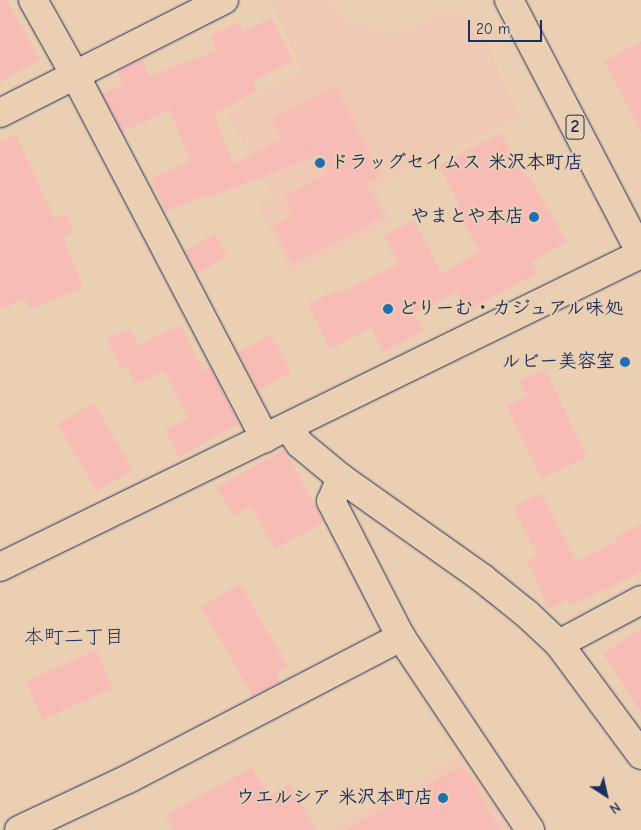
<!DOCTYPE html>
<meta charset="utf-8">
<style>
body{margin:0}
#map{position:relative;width:641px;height:830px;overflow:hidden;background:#ebcfb2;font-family:"Comic Neue","Klee One",sans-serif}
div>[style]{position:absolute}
.built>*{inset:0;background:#efc9b4}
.building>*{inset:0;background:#f8bcb7;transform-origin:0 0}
.roads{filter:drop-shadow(0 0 1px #1b2f5e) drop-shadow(0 0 1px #1b2f5e)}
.minor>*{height:28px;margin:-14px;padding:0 14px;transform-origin:14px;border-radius:14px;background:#ebcfb2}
.major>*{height:28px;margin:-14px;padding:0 14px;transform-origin:14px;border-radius:14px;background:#ebcfb2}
.dots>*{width:14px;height:14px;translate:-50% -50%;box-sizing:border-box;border:2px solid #ebcfb2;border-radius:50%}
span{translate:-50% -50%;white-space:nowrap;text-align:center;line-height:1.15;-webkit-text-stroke:4px #ebcfb2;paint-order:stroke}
.shield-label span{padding:1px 4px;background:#ebcfb2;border:1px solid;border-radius:4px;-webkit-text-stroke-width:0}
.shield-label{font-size:18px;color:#1b2f5e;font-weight:700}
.poi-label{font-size:19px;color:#1b2f5e;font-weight:700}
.left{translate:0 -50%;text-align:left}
.right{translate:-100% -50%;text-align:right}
.neighbourhood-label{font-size:20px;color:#1b2f5e}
.north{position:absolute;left:581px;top:770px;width:50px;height:50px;-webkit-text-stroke:4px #ebcfb2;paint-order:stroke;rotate:145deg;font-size:14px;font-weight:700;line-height:20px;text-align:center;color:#1b2f5e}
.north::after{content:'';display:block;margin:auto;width:18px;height:22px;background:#1b2f5e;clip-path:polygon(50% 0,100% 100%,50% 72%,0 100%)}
.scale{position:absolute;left:468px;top:20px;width:74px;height:22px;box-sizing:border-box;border:2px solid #1b2f5e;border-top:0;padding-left:6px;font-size:15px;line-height:18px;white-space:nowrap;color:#1b2f5e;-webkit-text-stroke:4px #ebcfb2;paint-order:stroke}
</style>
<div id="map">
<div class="built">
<i style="clip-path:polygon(276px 0,330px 0,350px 21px,395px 35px,444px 11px,475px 20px,521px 118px,375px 187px,392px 224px,290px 272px,259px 206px,273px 199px,227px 111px,303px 72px,271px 2px)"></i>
<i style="clip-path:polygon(460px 755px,510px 830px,333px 830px)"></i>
</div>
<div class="building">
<i style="clip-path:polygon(0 0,7px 0,40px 60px,0 82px)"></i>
<i style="clip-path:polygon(272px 18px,293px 61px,253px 81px,258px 91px,214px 114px,233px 164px,282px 139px,272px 119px,336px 87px,381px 176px,366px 183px,383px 217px,292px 263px,274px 226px,293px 216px,284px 197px,327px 174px,318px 155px,205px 199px,204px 195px,166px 212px,151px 179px,190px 161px,170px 110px,122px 132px,102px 94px,123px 84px,117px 71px,142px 59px,150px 76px,217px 50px,210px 36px,238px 22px,243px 32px)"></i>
<i style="clip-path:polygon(641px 42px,641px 132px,604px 61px)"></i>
<i style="clip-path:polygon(501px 133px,525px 178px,529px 176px,567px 242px,532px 262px,538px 273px,467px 311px,457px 292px,415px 313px,424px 331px,383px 352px,371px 328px,330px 349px,308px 304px,338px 289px,340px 293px,399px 264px,384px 236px,414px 220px,441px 273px,480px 252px,456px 209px,460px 207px,439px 165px)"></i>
<i style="clip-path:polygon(16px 135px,54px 218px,66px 213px,73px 232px,63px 237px,83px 288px,29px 309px,25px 299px,0 309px,0 142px)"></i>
<i style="left:215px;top:234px;width:26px;height:35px;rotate:61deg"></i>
<i style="clip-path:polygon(181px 325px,203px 371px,210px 367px,239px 424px,179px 457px,165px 430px,189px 418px,164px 371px,135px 384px,127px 367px,121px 369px,107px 339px,130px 329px,138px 345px)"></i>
<i style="left:271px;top:335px;width:43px;height:37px;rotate:62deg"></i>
<i style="clip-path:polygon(545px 369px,587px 457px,541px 479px,507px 406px,527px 396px,519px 381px)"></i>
<i style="left:94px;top:403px;width:78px;height:42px;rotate:60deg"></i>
<i style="clip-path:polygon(284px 450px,324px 522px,275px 549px,251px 505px,234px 516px,216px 488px)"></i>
<i style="clip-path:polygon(541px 493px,576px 561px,617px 541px,615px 537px,641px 524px,641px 572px,570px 606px,567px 600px,549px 609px,527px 561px,538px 555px,513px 507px)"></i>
<i style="clip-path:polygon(240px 584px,288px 667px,276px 674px,280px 682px,253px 696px,201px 607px)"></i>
<i style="clip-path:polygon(641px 629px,641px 712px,603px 654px)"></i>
<i style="left:96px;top:650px;width:42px;height:77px;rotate:66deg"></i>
<i style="clip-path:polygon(463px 766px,500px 830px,344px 830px)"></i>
<i style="clip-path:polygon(252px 767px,269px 796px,290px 784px,316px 830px,174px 830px,166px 815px)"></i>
</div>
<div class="roads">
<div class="minor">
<i style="left:33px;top:0;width:86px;rotate:60.8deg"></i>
<i style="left:75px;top:75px;width:410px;rotate:62.4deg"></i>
<i style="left:0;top:113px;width:251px;rotate:-26.8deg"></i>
<i style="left:288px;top:427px;width:21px;rotate:55deg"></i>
<i style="left:300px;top:444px;width:53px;rotate:39.7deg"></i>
<i style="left:341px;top:478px;width:173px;rotate:35.3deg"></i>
<i style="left:482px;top:578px;width:58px;rotate:38.7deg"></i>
<i style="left:527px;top:614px;width:44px;rotate:43.2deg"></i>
<i style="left:559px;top:644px;width:138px;rotate:53.5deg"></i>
<i style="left:341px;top:478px;width:25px;rotate:113deg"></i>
<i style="left:331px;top:501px;width:153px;rotate:62.8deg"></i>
<i style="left:401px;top:637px;width:232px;rotate:56.2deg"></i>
<i style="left:0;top:567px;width:713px;rotate:-26.03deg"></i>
<i style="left:559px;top:644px;width:93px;rotate:-28.2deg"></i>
<i style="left:19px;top:830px;width:120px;rotate:-25.1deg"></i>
<i style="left:128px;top:779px;width:308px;rotate:-27.5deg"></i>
</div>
<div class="major">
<i style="left:509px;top:0;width:286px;rotate:62.5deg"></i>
</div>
</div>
<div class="dots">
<i style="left:320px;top:163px;background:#1f6fb2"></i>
<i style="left:534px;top:217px;background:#1f6fb2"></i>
<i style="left:388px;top:309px;background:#1f6fb2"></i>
<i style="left:625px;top:362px;background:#1f6fb2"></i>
<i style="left:443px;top:798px;background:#1f6fb2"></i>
</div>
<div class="shield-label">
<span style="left:575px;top:127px">2</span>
</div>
<div class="poi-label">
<span class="left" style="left:330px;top:163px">ドラッグセイムス 米沢本町店</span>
<span class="right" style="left:524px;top:217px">やまとや本店</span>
<span class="left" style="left:398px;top:309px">どりーむ・カジュアル味処</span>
<span class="right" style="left:615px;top:362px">ルビー美容室</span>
<span class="right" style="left:433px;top:798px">ウエルシア 米沢本町店</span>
</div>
<div class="neighbourhood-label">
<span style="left:74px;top:636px">本町二丁目</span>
</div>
<div class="north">N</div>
<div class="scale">20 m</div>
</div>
